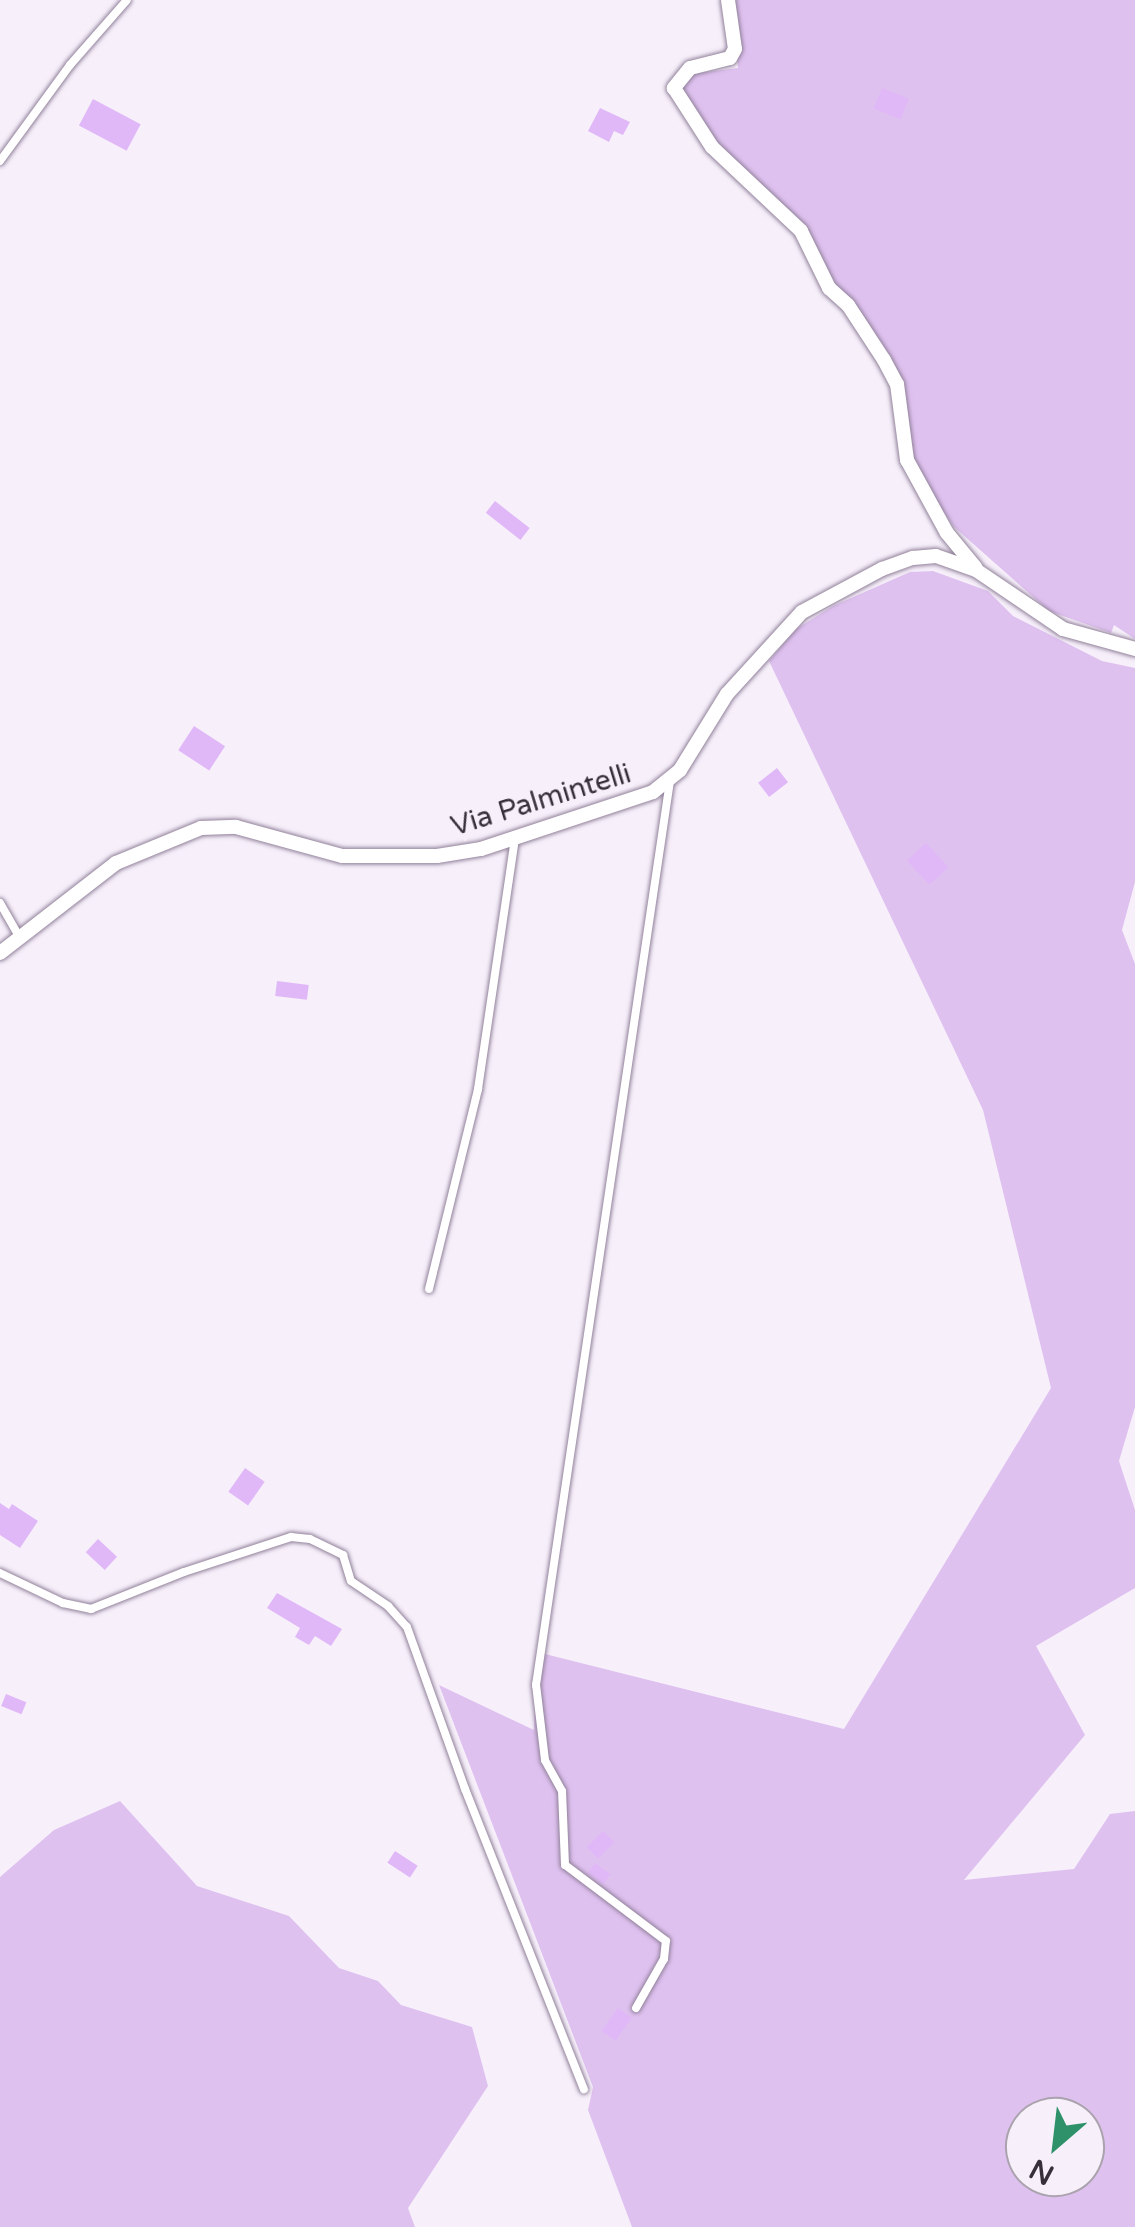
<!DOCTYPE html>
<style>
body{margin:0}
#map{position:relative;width:1135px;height:2227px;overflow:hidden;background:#f7f0fb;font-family:"Varela Round",sans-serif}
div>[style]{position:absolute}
.green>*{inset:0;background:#dfc1f0}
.building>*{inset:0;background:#e0b8f7;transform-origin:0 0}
.roads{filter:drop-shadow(0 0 2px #91819a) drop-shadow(0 0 2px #91819a)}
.lane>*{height:8px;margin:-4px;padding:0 4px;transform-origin:4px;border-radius:4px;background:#fff}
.street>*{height:14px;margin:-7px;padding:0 7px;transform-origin:7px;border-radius:7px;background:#fff}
span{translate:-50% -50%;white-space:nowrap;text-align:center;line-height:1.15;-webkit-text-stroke:10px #f7f0fb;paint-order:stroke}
.street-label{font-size:28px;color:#37303b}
.north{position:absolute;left:1005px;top:2097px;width:100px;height:100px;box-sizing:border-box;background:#f7f0fb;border:2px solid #aaa3ae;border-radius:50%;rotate:208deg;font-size:28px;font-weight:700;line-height:40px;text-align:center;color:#37303b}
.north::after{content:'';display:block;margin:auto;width:35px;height:45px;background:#2f916a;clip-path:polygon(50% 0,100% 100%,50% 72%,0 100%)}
</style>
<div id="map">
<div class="green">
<i style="clip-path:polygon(731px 0,1135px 0,1135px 639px,1114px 625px,1111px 633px,1049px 611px,953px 526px,929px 490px,914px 458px,903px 381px,897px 369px,853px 301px,833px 285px,823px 264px,717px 146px,681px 86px,690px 74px,738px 68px)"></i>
<i style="clip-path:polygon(evenodd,933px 571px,988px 591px,1013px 616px,1102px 661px,1135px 668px,1135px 882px,1122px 930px,1135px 964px,1135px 1407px,1119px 1461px,1135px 1510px,1135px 1588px,1036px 1646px,1085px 1735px,964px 1880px,1074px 1869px,1110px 1814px,1135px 1811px,1135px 2227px,632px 2227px,588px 2110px,593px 2087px,439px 1685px,534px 1730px,537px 1652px,844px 1729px,1051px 1388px,983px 1110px,769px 661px,796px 629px,833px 606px,910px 572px,933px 571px,1025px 2117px,1085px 2117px,1085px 2177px,1025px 2177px,1025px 2117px)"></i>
<i style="clip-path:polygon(120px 1801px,197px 1886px,289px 1916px,339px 1968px,378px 1981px,401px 2005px,472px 2027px,488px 2086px,408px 2208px,415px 2227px,0 2227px,0 1877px,54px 1830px)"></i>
</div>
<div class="building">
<i style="left:882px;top:88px;width:29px;height:22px;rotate:22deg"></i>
<i style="left:93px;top:99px;width:54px;height:30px;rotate:28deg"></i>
<i style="clip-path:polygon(600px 108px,630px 122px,623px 135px,614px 131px,609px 142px,588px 131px)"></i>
<i style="left:495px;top:501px;width:44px;height:15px;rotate:38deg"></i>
<i style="left:194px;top:726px;width:37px;height:29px;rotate:33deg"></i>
<i style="left:777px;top:768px;width:18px;height:24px;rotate:52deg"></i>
<i style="left:926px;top:843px;width:33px;height:26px;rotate:47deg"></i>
<i style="left:277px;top:981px;width:32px;height:15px;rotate:7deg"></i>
<i style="left:245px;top:1468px;width:24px;height:29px;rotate:35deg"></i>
<i style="clip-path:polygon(0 1503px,9px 1509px,12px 1504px,38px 1521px,20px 1548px,0 1535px)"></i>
<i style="left:98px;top:1539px;width:26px;height:18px;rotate:43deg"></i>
<i style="clip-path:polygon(277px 1593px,342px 1629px,331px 1646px,315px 1636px,309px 1645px,295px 1637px,300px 1628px,267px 1608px)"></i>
<i style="left:6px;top:1694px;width:22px;height:13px;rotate:22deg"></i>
<i style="left:603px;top:1831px;width:16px;height:23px;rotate:45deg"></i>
<i style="left:395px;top:1851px;width:27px;height:14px;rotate:33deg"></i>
<i style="left:595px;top:1863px;width:19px;height:12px;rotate:36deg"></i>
<i style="left:618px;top:2008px;width:17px;height:28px;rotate:36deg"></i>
</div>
<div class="roads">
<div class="lane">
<i style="left:0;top:161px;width:119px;rotate:-53.9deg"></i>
<i style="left:70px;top:65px;width:86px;rotate:-48.8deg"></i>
<i style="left:0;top:903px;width:40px;rotate:60.3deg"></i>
<i style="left:429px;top:1289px;width:206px;rotate:-76.2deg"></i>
<i style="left:478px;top:1089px;width:253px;rotate:-81.6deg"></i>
<i style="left:0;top:1573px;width:70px;rotate:25.5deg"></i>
<i style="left:63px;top:1603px;width:29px;rotate:12deg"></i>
<i style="left:91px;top:1609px;width:100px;rotate:-21.7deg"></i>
<i style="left:184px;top:1572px;width:113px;rotate:-18.1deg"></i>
<i style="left:291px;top:1537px;width:19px;rotate:6deg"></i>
<i style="left:310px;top:1539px;width:37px;rotate:26deg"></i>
<i style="left:343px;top:1555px;width:27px;rotate:73deg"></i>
<i style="left:351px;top:1581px;width:45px;rotate:34deg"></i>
<i style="left:388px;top:1606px;width:28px;rotate:48deg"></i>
<i style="left:407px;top:1627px;width:172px;rotate:70.3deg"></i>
<i style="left:465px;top:1789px;width:323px;rotate:68.4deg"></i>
<i style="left:636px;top:2008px;width:56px;rotate:-60.3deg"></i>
<i style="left:664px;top:1959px;width:18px;rotate:-84deg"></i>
<i style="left:666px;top:1941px;width:126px;rotate:-143deg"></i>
<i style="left:565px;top:1865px;width:74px;rotate:-92.3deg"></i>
<i style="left:562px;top:1791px;width:35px;rotate:-119deg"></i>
<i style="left:545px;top:1760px;width:76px;rotate:-96.8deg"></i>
<i style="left:536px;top:1685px;width:914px;rotate:-81.57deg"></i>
</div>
<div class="street">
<i style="left:728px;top:0;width:49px;rotate:81.9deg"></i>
<i style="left:735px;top:49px;width:10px;rotate:119deg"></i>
<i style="left:730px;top:58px;width:41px;rotate:166deg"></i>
<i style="left:690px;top:68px;width:26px;rotate:129deg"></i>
<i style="left:674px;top:88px;width:70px;rotate:57.2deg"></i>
<i style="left:712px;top:147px;width:122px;rotate:43.3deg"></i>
<i style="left:801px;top:231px;width:64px;rotate:63.8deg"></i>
<i style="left:829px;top:288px;width:25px;rotate:42deg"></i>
<i style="left:848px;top:305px;width:66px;rotate:56.8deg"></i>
<i style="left:884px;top:360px;width:27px;rotate:62deg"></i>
<i style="left:897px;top:384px;width:77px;rotate:82.5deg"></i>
<i style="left:907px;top:460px;width:83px;rotate:61.3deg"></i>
<i style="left:947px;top:533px;width:45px;rotate:50.4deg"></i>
<i style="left:0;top:953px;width:147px;rotate:-37.8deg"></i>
<i style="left:116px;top:863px;width:92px;rotate:-22.4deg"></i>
<i style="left:201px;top:828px;width:35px;rotate:-2deg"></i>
<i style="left:236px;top:827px;width:110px;rotate:15.3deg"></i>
<i style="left:342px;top:856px;width:95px"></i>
<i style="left:437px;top:856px;width:45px;rotate:-9deg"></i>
<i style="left:481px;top:849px;width:181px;rotate:-18.3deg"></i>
<i style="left:653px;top:792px;width:35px;rotate:-39deg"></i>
<i style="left:680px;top:770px;width:89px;rotate:-58.3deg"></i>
<i style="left:727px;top:694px;width:111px;rotate:-47.6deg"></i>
<i style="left:802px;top:612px;width:91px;rotate:-28.3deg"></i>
<i style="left:882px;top:569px;width:33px;rotate:-20deg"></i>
<i style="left:913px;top:558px;width:23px;rotate:-5deg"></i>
<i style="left:936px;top:556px;width:42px;rotate:19.3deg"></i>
<i style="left:976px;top:570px;width:105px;rotate:34.1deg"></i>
<i style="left:1063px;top:629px;width:75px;rotate:15.5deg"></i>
</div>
</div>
<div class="street-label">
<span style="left:541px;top:800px;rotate:-17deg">Via Palmintelli</span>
</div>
<div class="north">N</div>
</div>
